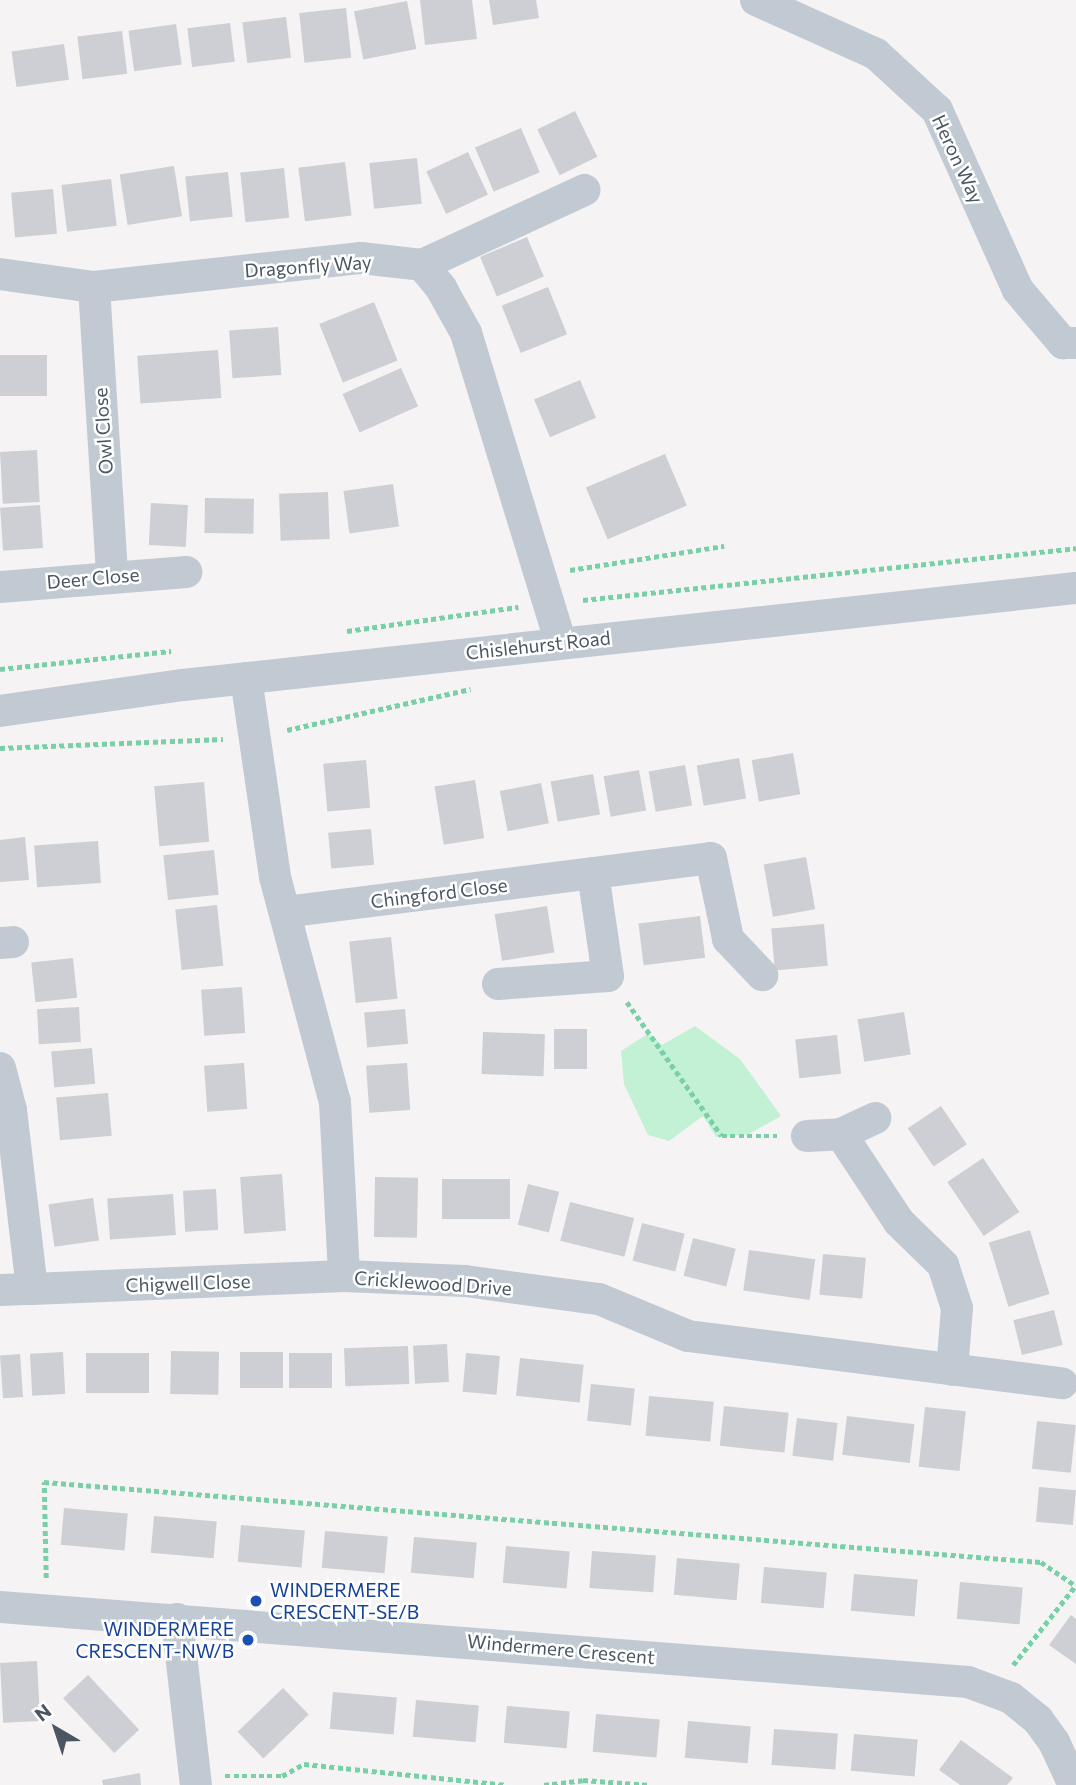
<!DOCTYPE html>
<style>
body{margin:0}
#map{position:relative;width:1076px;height:1785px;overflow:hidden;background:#f5f3f3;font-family:Commissioner,sans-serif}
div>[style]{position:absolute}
.green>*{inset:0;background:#c3f1d5}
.building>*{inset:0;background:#cdcfd5;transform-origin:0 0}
.path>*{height:4.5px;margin-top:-2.25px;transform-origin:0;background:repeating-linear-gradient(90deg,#7ad0a6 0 5px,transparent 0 8.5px)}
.street>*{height:32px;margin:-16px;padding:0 16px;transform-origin:16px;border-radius:16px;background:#c1cad2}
.dots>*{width:19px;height:19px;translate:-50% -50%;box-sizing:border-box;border:4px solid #fff;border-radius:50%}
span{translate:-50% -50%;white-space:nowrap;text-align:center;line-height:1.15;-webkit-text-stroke:5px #fff;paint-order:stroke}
.street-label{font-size:19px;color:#4a5661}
.transit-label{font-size:19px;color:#164399}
.left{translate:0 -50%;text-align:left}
.right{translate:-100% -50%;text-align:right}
.north{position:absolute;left:21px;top:1694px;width:70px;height:70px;-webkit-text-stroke:5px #fff;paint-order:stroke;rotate:321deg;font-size:19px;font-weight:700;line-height:28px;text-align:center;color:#4a5661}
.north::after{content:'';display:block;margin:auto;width:24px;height:32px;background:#4a5661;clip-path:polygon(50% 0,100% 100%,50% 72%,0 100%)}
</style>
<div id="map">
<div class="green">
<i style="clip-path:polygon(695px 1026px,740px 1059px,781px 1116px,749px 1134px,716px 1137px,703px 1116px,669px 1141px,648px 1135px,624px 1084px,621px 1051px,649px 1033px,662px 1045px)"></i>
</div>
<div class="building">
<i style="clip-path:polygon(420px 0,472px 0,477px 39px,425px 45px)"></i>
<i style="clip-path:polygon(489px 0,536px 0,539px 18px,493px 25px)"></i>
<i style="left:407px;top:1px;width:49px;height:54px;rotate:79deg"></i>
<i style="left:346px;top:8px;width:50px;height:47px;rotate:84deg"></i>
<i style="left:286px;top:17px;width:41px;height:44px;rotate:83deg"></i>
<i style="left:230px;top:23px;width:39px;height:43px;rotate:83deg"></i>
<i style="left:176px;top:24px;width:41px;height:48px;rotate:82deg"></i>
<i style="left:122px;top:31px;width:43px;height:45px;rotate:83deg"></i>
<i style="left:64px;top:44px;width:36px;height:53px;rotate:82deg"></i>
<i style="left:575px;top:111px;width:51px;height:42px;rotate:64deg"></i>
<i style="left:521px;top:128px;width:48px;height:50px;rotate:67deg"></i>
<i style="left:468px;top:152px;width:47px;height:46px;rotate:65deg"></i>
<i style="left:417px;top:158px;width:46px;height:48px;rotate:84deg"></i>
<i style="left:345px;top:162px;width:54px;height:47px;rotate:83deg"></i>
<i style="left:174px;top:166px;width:51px;height:55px;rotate:81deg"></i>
<i style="left:284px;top:168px;width:50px;height:44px;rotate:84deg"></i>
<i style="left:228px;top:172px;width:45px;height:43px;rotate:84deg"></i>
<i style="left:111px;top:179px;width:47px;height:50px;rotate:83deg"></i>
<i style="left:53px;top:189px;width:45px;height:42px;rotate:85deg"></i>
<i style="left:527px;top:237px;width:43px;height:51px;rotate:67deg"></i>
<i style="left:548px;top:287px;width:51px;height:50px;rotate:68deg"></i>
<i style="left:374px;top:302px;width:63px;height:59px;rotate:68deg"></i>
<i style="left:278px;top:327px;width:48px;height:49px;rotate:86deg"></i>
<i style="left:218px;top:350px;width:48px;height:81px;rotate:86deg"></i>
<i style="left:0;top:355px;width:47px;height:41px"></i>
<i style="left:401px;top:368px;width:42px;height:64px;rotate:66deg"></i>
<i style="left:580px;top:380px;width:41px;height:50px;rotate:67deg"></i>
<i style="left:37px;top:450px;width:52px;height:37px;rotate:87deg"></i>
<i style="left:665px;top:454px;width:56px;height:86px;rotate:67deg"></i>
<i style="left:393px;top:484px;width:43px;height:50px;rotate:82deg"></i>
<i style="left:328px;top:492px;width:47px;height:49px;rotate:88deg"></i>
<i style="left:205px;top:498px;width:49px;height:35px;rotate:1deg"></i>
<i style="left:151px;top:503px;width:37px;height:42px;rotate:3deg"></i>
<i style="left:40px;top:505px;width:43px;height:40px;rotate:86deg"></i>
<i style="left:793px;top:753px;width:42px;height:42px;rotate:80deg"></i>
<i style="left:739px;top:758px;width:41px;height:43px;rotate:80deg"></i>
<i style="left:366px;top:760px;width:48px;height:43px;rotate:85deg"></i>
<i style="left:685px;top:765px;width:41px;height:37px;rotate:80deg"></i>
<i style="left:639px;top:770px;width:41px;height:36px;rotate:80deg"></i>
<i style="left:593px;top:774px;width:41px;height:43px;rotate:80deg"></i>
<i style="left:475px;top:780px;width:59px;height:41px;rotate:81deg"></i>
<i style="left:204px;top:782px;width:60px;height:50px;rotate:85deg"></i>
<i style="left:541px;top:783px;width:41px;height:42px;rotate:79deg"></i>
<i style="left:371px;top:829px;width:36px;height:43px;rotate:85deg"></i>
<i style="clip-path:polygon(25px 837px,29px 880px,0 882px,0 840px)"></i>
<i style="left:98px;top:841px;width:42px;height:64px;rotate:86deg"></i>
<i style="left:214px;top:850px;width:45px;height:51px;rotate:84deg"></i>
<i style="left:806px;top:857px;width:53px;height:43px;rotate:80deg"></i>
<i style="left:217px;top:905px;width:61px;height:42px;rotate:84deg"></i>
<i style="left:547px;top:906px;width:47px;height:53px;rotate:81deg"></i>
<i style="left:700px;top:916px;width:42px;height:62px;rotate:83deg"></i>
<i style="left:824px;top:924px;width:42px;height:53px;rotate:85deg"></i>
<i style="left:391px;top:937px;width:62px;height:42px;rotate:84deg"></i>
<i style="left:73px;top:958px;width:40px;height:42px;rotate:84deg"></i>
<i style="left:242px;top:987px;width:46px;height:41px;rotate:86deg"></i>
<i style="left:79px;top:1007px;width:35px;height:42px;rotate:87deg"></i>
<i style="left:405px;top:1009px;width:35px;height:41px;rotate:85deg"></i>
<i style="left:904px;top:1012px;width:43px;height:47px;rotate:81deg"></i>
<i style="left:554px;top:1029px;width:33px;height:40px"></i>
<i style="left:483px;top:1032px;width:62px;height:42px;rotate:2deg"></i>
<i style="left:837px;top:1035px;width:39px;height:42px;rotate:84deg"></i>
<i style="left:92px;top:1048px;width:36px;height:41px;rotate:85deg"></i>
<i style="left:244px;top:1063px;width:46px;height:40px;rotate:86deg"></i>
<i style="left:407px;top:1063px;width:47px;height:41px;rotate:86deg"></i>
<i style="left:108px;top:1093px;width:43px;height:52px;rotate:85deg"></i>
<i style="left:941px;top:1106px;width:46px;height:40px;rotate:56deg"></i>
<i style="left:983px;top:1158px;width:65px;height:43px;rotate:56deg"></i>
<i style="left:282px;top:1174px;width:57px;height:42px;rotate:86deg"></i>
<i style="left:375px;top:1177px;width:43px;height:60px;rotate:1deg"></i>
<i style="left:442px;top:1179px;width:68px;height:40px"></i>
<i style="left:528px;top:1184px;width:32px;height:42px;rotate:14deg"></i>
<i style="left:216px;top:1189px;width:41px;height:33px;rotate:87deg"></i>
<i style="left:173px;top:1194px;width:41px;height:66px;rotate:86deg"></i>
<i style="left:93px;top:1198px;width:43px;height:45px;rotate:82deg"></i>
<i style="left:570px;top:1202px;width:66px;height:40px;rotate:14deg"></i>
<i style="left:642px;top:1223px;width:44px;height:39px;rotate:14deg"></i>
<i style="left:1030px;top:1230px;width:67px;height:43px;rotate:73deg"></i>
<i style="left:693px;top:1238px;width:44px;height:39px;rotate:14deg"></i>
<i style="left:749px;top:1250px;width:67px;height:41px;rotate:8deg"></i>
<i style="left:823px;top:1254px;width:43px;height:41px;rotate:5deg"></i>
<i style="left:1054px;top:1310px;width:36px;height:42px;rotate:76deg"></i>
<i style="left:447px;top:1344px;width:38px;height:34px;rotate:87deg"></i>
<i style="left:408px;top:1346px;width:38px;height:64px;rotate:88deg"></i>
<i style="left:171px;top:1351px;width:48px;height:43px;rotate:1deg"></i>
<i style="left:63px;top:1352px;width:42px;height:33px;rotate:87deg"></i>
<i style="left:240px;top:1352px;width:43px;height:36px"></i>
<i style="left:86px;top:1353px;width:63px;height:40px"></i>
<i style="left:289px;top:1353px;width:43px;height:35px"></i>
<i style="left:466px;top:1353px;width:34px;height:39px;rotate:5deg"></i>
<i style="left:20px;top:1354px;width:43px;height:20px;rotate:86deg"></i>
<i style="left:520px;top:1358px;width:64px;height:38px;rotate:6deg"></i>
<i style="left:591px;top:1384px;width:44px;height:37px;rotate:6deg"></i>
<i style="left:649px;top:1396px;width:65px;height:40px;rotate:5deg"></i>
<i style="left:724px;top:1406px;width:65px;height:40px;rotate:6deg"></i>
<i style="left:925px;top:1407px;width:41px;height:60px;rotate:6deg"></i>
<i style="left:847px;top:1416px;width:68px;height:39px;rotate:7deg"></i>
<i style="left:797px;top:1418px;width:41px;height:38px;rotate:7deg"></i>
<i style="left:1037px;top:1421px;width:39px;height:48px;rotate:6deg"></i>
<i style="left:1039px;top:1487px;width:37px;height:35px;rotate:5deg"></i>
<i style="left:64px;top:1508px;width:64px;height:37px;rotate:5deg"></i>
<i style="left:154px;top:1516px;width:63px;height:37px;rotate:5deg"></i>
<i style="left:241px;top:1525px;width:64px;height:37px;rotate:5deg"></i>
<i style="left:325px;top:1531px;width:63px;height:37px;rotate:5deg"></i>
<i style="left:414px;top:1537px;width:63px;height:36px;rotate:5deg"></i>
<i style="left:506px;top:1546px;width:64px;height:37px;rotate:5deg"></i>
<i style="left:592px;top:1551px;width:64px;height:37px;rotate:4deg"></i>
<i style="left:677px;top:1558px;width:63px;height:37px;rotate:5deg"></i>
<i style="left:764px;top:1567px;width:63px;height:36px;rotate:5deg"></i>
<i style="left:854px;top:1574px;width:64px;height:37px;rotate:5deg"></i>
<i style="left:960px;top:1582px;width:63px;height:37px;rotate:5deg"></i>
<i style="clip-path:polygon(1071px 1615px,1076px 1619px,1076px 1664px,1049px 1645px)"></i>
<i style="left:37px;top:1661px;width:60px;height:37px;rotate:87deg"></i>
<i style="left:88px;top:1675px;width:75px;height:34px;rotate:47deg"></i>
<i style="left:283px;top:1688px;width:37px;height:63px;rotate:46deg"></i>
<i style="left:333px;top:1692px;width:64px;height:37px;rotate:5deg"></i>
<i style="left:416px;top:1700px;width:63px;height:37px;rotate:5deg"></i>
<i style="left:507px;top:1706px;width:63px;height:37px;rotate:5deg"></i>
<i style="left:596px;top:1714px;width:64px;height:38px;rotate:5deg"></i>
<i style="left:688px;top:1721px;width:63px;height:37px;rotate:5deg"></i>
<i style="left:774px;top:1729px;width:64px;height:36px;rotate:4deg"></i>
<i style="left:854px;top:1734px;width:64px;height:37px;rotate:5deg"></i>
<i style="clip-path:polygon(961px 1740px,1013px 1778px,1007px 1785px,960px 1785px,939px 1770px)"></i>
<i style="clip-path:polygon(140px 1773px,141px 1785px,103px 1785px,102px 1780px)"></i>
</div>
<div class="path">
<i style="left:570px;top:570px;width:156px;rotate:-8.9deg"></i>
<i style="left:583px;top:600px;width:496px;rotate:-6deg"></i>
<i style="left:347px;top:631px;width:173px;rotate:-8deg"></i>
<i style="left:0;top:669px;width:172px;rotate:-6deg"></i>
<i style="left:287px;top:730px;width:188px;rotate:-12.6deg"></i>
<i style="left:0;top:748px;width:223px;rotate:-2.3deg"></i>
<i style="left:627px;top:1002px;width:164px;rotate:54.7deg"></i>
<i style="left:722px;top:1136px;width:55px"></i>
<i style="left:46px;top:1578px;width:96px;rotate:-91.2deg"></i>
<i style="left:44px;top:1482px;width:1000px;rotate:4.59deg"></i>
<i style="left:1041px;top:1562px;width:42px;rotate:34.4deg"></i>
<i style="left:1013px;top:1665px;width:102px;rotate:-51.8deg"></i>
<i style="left:225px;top:1776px;width:57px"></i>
<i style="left:282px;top:1776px;width:25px;rotate:-29deg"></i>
<i style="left:304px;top:1764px;width:204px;rotate:5.9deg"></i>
<i style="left:544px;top:1785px;width:39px;rotate:-7deg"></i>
<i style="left:583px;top:1780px;width:67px;rotate:4.3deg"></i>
</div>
<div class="street">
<i style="left:756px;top:0;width:132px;rotate:24.2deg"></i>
<i style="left:876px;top:54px;width:83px;rotate:42.6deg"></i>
<i style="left:937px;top:110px;width:197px;rotate:65.8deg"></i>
<i style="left:1018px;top:290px;width:70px;rotate:49.7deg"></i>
<i style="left:1063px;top:343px;width:13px"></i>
<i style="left:422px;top:265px;width:179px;rotate:-24.8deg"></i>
<i style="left:0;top:274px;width:95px;rotate:7.9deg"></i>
<i style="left:94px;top:287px;width:269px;rotate:-6.2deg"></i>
<i style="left:361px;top:258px;width:61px;rotate:6.5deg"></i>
<i style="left:422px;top:265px;width:30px;rotate:50deg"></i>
<i style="left:441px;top:288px;width:51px;rotate:60.9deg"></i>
<i style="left:466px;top:333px;width:324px;rotate:73deg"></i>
<i style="left:94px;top:287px;width:289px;rotate:86.4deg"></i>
<i style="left:0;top:587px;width:187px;rotate:-4.6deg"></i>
<i style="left:246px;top:678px;width:201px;rotate:81.7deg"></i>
<i style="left:275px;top:877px;width:233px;rotate:75.1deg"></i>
<i style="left:335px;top:1102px;width:174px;rotate:87deg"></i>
<i style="left:344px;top:1276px;width:121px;rotate:2.4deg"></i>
<i style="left:465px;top:1281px;width:135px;rotate:7.7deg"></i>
<i style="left:599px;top:1299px;width:96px;rotate:22.6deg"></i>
<i style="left:688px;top:1336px;width:377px;rotate:7.2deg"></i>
<i style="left:0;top:711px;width:185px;rotate:-8.1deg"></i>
<i style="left:183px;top:685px;width:898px;rotate:-6.2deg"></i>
<i style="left:285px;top:912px;width:429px;rotate:-7.2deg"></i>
<i style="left:711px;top:858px;width:83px;rotate:78.1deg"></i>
<i style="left:728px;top:939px;width:50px;rotate:46.6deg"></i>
<i style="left:0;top:943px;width:13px;rotate:-4deg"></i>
<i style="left:498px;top:984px;width:110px;rotate:-4.2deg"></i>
<i style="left:608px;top:976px;width:104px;rotate:-98.3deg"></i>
<i style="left:0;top:1068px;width:43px;rotate:75.3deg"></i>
<i style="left:11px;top:1110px;width:180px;rotate:83.3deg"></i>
<i style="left:32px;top:1289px;width:312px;rotate:-2.4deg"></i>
<i style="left:841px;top:1134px;width:105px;rotate:56.6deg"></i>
<i style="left:899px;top:1222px;width:62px;rotate:44.3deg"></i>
<i style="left:943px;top:1265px;width:45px;rotate:72deg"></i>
<i style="left:957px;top:1308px;width:62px;rotate:94.6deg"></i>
<i style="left:807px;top:1136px;width:34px;rotate:-3deg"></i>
<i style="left:841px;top:1134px;width:38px;rotate:-25deg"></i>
<i style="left:0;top:1290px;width:32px;rotate:-2deg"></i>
<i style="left:0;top:1607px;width:971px;rotate:4.43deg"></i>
<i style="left:968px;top:1682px;width:46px;rotate:20.4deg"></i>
<i style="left:1011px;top:1698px;width:35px;rotate:39deg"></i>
<i style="left:1038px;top:1720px;width:27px;rotate:54deg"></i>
<i style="left:1054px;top:1742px;width:47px;rotate:65.1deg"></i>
<i style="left:177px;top:1619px;width:167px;rotate:83.5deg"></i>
</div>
<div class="dots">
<i style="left:256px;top:1601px;background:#1a4fb4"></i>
<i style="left:248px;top:1640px;background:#1a4fb4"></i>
</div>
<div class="street-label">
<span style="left:958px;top:159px;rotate:65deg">Heron Way</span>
<span style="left:308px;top:266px;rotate:-4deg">Dragonfly Way</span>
<span style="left:103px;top:431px;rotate:-94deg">Owl Close</span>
<span style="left:93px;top:578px;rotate:-5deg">Deer Close</span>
<span style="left:538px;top:645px;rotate:-6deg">Chislehurst Road</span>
<span style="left:439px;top:893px;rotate:-7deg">Chingford Close</span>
<span style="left:188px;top:1283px;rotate:-2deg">Chigwell Close</span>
<span style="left:433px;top:1283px;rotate:4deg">Cricklewood Drive</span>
<span style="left:561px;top:1649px;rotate:5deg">Windermere Crescent</span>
</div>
<div class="transit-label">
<span class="left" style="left:270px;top:1601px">WINDERMERE<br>CRESCENT-SE/B</span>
<span class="right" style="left:234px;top:1640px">WINDERMERE<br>CRESCENT-NW/B</span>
</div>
<div class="north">N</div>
</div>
